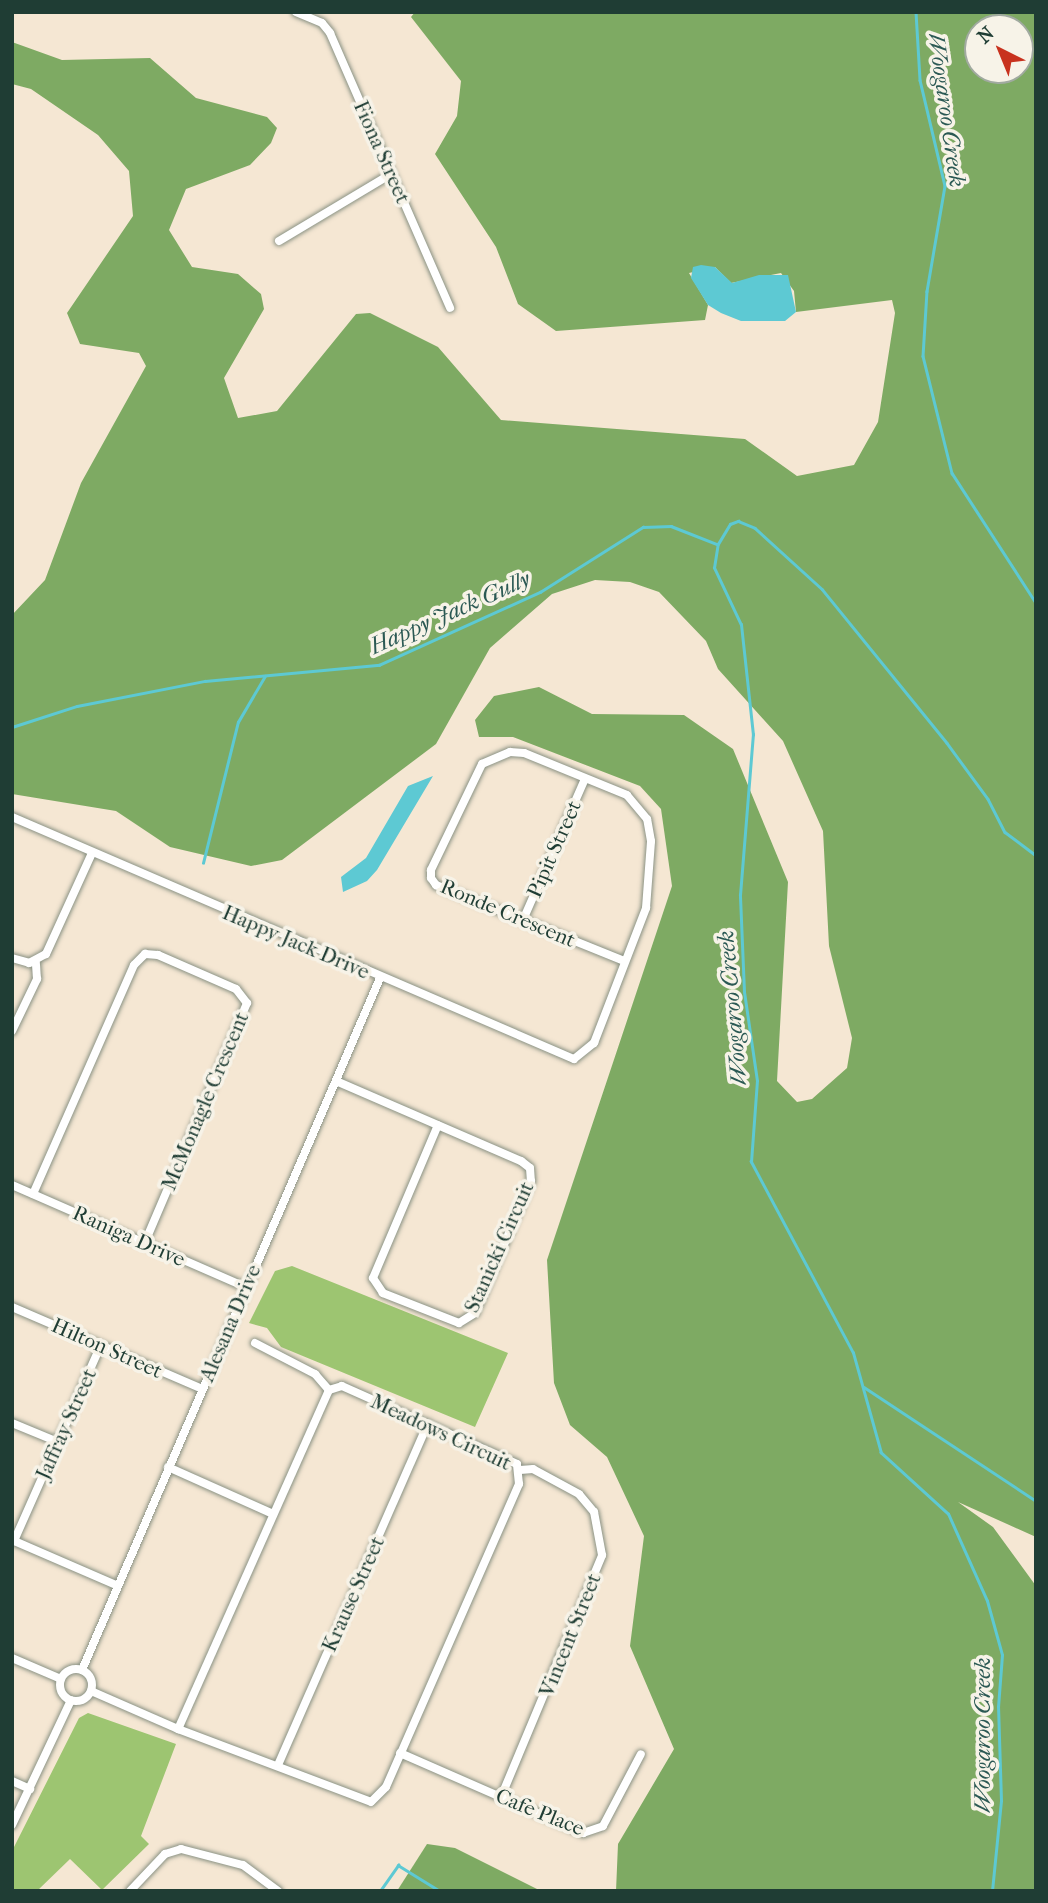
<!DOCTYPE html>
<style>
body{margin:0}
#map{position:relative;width:1048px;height:1903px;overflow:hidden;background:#f5e7d3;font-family:"IM FELL French Canon",serif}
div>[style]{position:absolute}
.green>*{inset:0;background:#9dc571}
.forest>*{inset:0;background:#7eaa63}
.water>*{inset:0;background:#5dc9d3}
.stream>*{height:2.5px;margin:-1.25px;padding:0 1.25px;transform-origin:1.25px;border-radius:1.25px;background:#5dc9d3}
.roads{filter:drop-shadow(0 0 2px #8a9284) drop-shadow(0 0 2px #8a9284)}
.street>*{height:8px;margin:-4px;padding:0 4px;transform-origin:4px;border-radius:4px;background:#fff}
.street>.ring{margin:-4px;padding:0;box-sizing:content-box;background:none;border:8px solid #fff;border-radius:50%}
span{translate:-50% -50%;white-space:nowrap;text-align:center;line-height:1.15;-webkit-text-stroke:7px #f7f3e8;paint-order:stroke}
.street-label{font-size:21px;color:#1f3d34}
.water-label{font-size:23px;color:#2b5954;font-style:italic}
.frame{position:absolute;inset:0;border:14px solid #1f3d34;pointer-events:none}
.north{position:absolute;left:964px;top:14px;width:70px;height:70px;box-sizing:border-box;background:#f7f3e8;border:2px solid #a1aaa0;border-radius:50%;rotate:317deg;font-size:19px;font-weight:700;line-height:28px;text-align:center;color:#1f3d34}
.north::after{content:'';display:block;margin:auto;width:24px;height:32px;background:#c8321e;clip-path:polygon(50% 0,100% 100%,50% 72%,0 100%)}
</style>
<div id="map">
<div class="green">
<i style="clip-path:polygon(292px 1266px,508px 1353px,475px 1427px,281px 1347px,267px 1328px,249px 1323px,275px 1271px)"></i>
<i style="clip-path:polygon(88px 1713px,176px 1744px,141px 1836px,149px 1844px,102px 1890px,70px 1859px,37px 1891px,12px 1891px,12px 1851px,79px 1718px)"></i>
</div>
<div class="forest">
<i style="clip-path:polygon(evenodd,415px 12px,1036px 12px,1036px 1537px,958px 1502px,993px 1527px,1036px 1586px,1036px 1891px,616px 1891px,618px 1844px,674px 1749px,630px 1646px,644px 1536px,607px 1457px,570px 1425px,554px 1383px,547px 1260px,672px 886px,661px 809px,640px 786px,513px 737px,479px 737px,475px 720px,494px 696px,539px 687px,592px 714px,684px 715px,733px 749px,788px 882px,777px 1081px,797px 1102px,812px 1099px,847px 1068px,852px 1038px,829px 946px,823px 831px,783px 741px,718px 669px,706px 641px,659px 592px,630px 582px,595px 580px,552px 594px,490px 648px,436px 744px,282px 860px,251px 866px,170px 847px,116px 811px,12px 794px,12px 615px,45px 580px,81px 483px,146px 366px,139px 353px,80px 344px,67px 313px,133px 216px,129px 171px,98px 135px,31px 89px,12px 84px,12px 42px,62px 60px,150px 58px,196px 98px,267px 117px,277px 128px,271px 143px,250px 165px,186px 189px,169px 230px,192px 267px,238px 274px,261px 294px,264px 309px,224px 378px,238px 418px,277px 411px,356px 314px,370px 313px,438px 347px,501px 420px,745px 439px,797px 476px,854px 465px,878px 422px,895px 313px,892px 300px,796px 312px,794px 291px,781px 273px,731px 283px,715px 267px,689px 273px,708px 305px,705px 320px,556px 331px,518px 304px,496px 247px,435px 154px,457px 116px,461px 81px,411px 17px,415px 12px,978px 28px,1020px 28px,1020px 70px,978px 70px,978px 28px)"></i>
<i style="clip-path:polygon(427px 1844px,455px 1848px,541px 1891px,397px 1891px)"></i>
</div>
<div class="water">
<i style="clip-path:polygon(701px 265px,715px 267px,732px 283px,759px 275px,788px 275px,796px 312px,785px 321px,741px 321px,721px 313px,708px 305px,691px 278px,693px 267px)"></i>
<i style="clip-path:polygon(433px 776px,377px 870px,367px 881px,343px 892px,341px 877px,366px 858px,408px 786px)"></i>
</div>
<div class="stream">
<i style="left:916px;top:12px;width:68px;rotate:86.6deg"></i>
<i style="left:920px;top:80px;width:109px;rotate:76.7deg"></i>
<i style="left:945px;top:186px;width:107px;rotate:99.7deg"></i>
<i style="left:927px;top:291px;width:65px;rotate:93.5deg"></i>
<i style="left:923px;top:356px;width:121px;rotate:76.1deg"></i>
<i style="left:952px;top:473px;width:155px;rotate:57.1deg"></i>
<i style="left:12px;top:727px;width:68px;rotate:-17.9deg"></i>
<i style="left:77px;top:706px;width:130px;rotate:-11.1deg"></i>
<i style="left:205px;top:681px;width:175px;rotate:-5.3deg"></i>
<i style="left:379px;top:665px;width:177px;rotate:-24.4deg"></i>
<i style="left:540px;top:592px;width:122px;rotate:-32.3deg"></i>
<i style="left:643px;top:527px;width:28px;rotate:-2deg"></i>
<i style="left:671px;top:526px;width:49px;rotate:21.4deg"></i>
<i style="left:203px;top:863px;width:145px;rotate:-76.1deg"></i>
<i style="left:238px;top:722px;width:53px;rotate:-59.6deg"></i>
<i style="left:864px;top:1387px;width:206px;rotate:33.5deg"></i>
<i style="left:380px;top:1891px;width:32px;rotate:-55deg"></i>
<i style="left:398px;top:1865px;width:49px;rotate:31.8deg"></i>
<i style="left:992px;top:1891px;width:90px;rotate:-84.3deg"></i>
<i style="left:1001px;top:1801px;width:94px;rotate:-91.8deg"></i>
<i style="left:998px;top:1707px;width:52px;rotate:-85.6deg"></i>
<i style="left:1002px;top:1655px;width:56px;rotate:-105.5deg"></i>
<i style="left:987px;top:1601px;width:95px;rotate:-114.1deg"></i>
<i style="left:948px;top:1514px;width:91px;rotate:-137.7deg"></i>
<i style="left:881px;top:1453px;width:104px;rotate:-105.6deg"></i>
<i style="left:853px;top:1353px;width:217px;rotate:-118.1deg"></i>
<i style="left:751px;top:1162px;width:81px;rotate:-85.8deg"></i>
<i style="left:757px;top:1081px;width:90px;rotate:-98.3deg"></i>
<i style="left:744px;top:992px;width:97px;rotate:-92.4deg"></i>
<i style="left:740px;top:895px;width:161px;rotate:-85.4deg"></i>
<i style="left:753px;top:735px;width:111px;rotate:-96.2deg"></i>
<i style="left:741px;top:625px;width:63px;rotate:-115.3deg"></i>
<i style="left:714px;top:568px;width:24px;rotate:-81deg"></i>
<i style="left:718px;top:544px;width:23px;rotate:-59deg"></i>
<i style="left:730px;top:524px;width:9px;rotate:-21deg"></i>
<i style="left:738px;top:521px;width:18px;rotate:22deg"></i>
<i style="left:755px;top:528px;width:91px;rotate:42.3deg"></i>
<i style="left:822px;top:589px;width:198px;rotate:50.9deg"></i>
<i style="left:947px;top:743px;width:69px;rotate:53.8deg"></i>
<i style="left:988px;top:799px;width:37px;rotate:63deg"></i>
<i style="left:1005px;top:832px;width:39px;rotate:37deg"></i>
</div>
<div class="roads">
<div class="street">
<i style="left:296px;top:12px;width:28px;rotate:23deg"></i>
<i style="left:322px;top:23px;width:13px;rotate:51deg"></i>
<i style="left:330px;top:33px;width:300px;rotate:66.4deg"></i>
<i style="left:279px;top:241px;width:131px;rotate:-30.9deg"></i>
<i style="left:12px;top:817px;width:612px;rotate:23.3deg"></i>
<i style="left:574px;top:1059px;width:26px;rotate:-39deg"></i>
<i style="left:594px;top:1043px;width:145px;rotate:-68.9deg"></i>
<i style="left:646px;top:908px;width:67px;rotate:-85.7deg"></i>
<i style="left:651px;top:841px;width:22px;rotate:-100deg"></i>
<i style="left:647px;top:819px;width:31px;rotate:-130deg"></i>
<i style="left:627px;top:795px;width:111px;rotate:-157.8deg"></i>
<i style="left:524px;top:753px;width:14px;rotate:-176deg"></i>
<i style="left:510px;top:752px;width:30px;rotate:157deg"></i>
<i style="left:482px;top:764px;width:118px;rotate:115.7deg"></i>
<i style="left:431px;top:870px;width:8px;rotate:90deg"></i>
<i style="left:431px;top:878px;width:9px;rotate:54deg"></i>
<i style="left:436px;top:885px;width:203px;rotate:22deg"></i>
<i style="left:523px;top:920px;width:154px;rotate:-66.3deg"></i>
<i style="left:12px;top:958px;width:18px;rotate:16deg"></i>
<i style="left:29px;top:963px;width:19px;rotate:-28deg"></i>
<i style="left:46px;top:954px;width:111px;rotate:-65.5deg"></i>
<i style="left:12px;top:1031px;width:58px;rotate:-64.3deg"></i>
<i style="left:37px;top:979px;width:16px;rotate:-94deg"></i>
<i style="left:336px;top:1081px;width:202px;rotate:23.4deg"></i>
<i style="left:521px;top:1161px;width:11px;rotate:38deg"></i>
<i style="left:530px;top:1168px;width:13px;rotate:86deg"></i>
<i style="left:531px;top:1181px;width:143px;rotate:113deg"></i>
<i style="left:475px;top:1313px;width:19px;rotate:148deg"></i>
<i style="left:459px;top:1323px;width:82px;rotate:-158.5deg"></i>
<i style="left:383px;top:1293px;width:18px;rotate:-124deg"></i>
<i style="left:373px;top:1278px;width:166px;rotate:-67deg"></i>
<i style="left:12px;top:1185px;width:255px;rotate:23.6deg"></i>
<i style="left:33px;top:1194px;width:250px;rotate:-66.2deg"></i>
<i style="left:134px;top:965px;width:16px;rotate:-45deg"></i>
<i style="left:145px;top:954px;width:13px;rotate:4deg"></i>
<i style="left:158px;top:955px;width:85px;rotate:23.6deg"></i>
<i style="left:236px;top:989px;width:18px;rotate:52deg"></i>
<i style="left:247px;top:1003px;width:260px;rotate:113.1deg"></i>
<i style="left:12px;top:1307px;width:207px;rotate:23.3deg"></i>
<i style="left:255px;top:1343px;width:68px;rotate:27.3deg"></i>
<i style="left:315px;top:1374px;width:21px;rotate:49deg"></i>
<i style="left:12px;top:1423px;width:50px;rotate:22.4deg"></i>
<i style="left:168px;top:1467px;width:113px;rotate:24.1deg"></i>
<i style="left:12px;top:1540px;width:113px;rotate:23.4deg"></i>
<i style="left:14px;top:1541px;width:214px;rotate:-66.1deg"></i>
<i style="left:12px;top:1658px;width:53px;rotate:23.2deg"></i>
<i class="ring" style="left:60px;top:1669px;width:24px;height:24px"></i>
<i style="left:82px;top:1670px;width:753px;rotate:-66.7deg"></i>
<i style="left:91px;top:1691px;width:95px;rotate:23.6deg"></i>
<i style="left:178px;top:1729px;width:206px;rotate:20.7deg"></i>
<i style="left:371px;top:1802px;width:21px;rotate:-45deg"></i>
<i style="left:386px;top:1787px;width:331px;rotate:-66.3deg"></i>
<i style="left:519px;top:1484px;width:20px;rotate:-96deg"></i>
<i style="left:517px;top:1464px;width:192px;rotate:-156deg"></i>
<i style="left:342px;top:1386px;width:14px;rotate:163deg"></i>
<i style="left:329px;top:1390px;width:371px;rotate:114deg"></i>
<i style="left:400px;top:1753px;width:200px;rotate:23.6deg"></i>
<i style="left:583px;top:1833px;width:21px;rotate:-19deg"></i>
<i style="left:603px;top:1826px;width:81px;rotate:-62.2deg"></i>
<i style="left:278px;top:1765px;width:373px;rotate:-66.3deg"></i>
<i style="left:12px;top:1781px;width:20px;rotate:24deg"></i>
<i style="left:501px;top:1797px;width:262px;rotate:-67.3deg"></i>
<i style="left:602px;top:1555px;width:44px;rotate:-100.5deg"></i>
<i style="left:594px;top:1512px;width:23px;rotate:-130deg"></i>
<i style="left:579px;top:1494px;width:52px;rotate:-151.5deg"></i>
<i style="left:533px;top:1469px;width:13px;rotate:176deg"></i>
<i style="left:12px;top:1825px;width:138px;rotate:-64.7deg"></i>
<i style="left:130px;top:1891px;width:51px;rotate:-46.6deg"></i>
<i style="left:165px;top:1854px;width:17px;rotate:-17deg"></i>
<i style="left:181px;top:1849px;width:64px;rotate:14.5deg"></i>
<i style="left:243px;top:1865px;width:44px;rotate:36.6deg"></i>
</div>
</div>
<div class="street-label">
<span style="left:382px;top:152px;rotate:66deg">Fiona Street</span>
<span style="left:554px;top:849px;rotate:-66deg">Pipit Street</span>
<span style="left:508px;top:913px;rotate:23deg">Ronde Crescent</span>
<span style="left:296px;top:942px;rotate:23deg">Happy Jack Drive</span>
<span style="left:205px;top:1101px;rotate:-67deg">McMonagle Crescent</span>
<span style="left:129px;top:1236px;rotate:24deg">Raniga Drive</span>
<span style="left:499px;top:1247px;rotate:-66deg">Stanicki Circuit</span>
<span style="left:230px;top:1323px;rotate:-67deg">Alesana Drive</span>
<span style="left:107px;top:1348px;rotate:24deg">Hilton Street</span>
<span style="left:66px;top:1424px;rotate:-66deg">Jaffray Street</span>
<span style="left:441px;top:1432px;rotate:25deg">Meadows Circuit</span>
<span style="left:353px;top:1594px;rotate:-66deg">Krause Street</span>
<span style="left:570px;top:1635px;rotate:-68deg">Vincent Street</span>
<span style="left:540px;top:1812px;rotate:22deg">Cafe Place</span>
</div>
<div class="water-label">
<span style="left:946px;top:110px;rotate:82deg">Woogaroo Creek</span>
<span style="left:450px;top:613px;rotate:-24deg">Happy Jack Gully</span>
<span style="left:733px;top:1008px;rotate:-95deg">Woogaroo Creek</span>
<span style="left:983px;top:1735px;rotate:-90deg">Woogaroo Creek</span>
</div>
<div class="frame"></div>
<div class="north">N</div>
</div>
